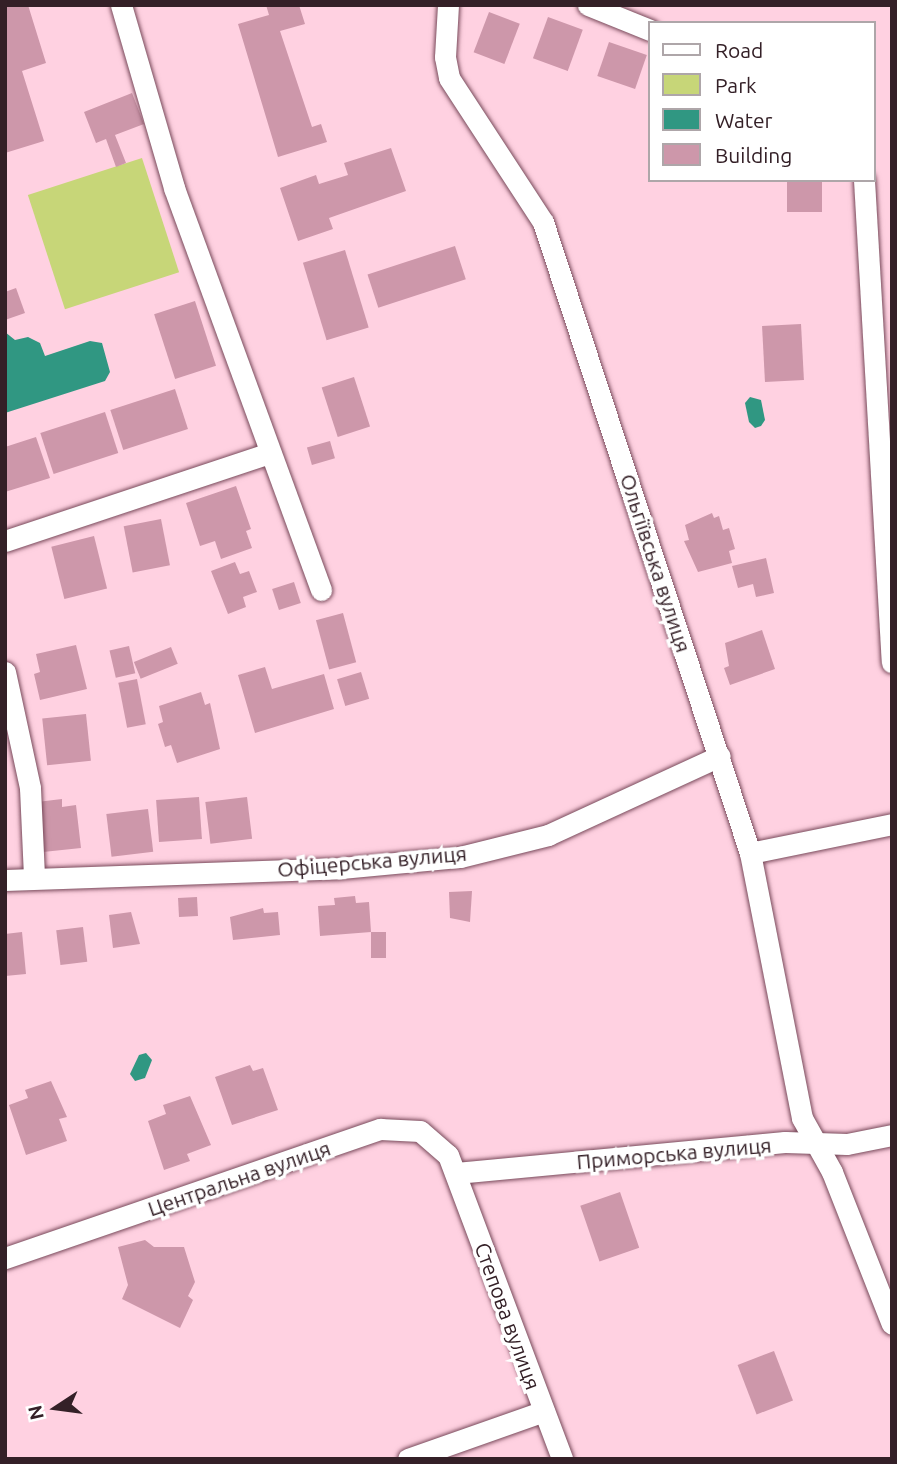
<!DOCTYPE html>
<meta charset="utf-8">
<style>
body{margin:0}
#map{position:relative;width:897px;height:1464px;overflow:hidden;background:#ffd1e1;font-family:Ubuntu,sans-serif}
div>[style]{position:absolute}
.green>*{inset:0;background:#c7d678;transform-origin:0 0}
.water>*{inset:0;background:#309782}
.building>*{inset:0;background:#cd97aa;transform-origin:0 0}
.roads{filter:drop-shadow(0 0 2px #794a5b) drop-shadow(0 0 2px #794a5b)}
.minor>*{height:21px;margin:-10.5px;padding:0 10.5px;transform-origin:10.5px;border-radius:10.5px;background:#fff}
span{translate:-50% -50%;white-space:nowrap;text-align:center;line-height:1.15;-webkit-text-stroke:7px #fff;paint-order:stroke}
.street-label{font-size:21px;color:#342027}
.frame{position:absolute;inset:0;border:7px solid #342027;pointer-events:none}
.legend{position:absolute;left:648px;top:21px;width:228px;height:161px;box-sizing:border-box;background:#fff;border:2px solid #aea6a9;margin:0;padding:9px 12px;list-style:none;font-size:21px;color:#342027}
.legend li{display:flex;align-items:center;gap:14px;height:35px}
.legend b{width:35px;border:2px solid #aea6a9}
.north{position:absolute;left:21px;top:1373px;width:70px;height:70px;-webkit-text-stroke:5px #fff;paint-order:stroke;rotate:257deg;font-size:19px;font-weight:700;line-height:28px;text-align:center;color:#342027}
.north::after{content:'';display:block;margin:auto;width:24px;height:32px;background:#342027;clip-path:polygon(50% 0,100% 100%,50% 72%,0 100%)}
</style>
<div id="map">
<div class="green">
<i style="left:142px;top:158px;width:120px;height:120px;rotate:72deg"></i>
</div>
<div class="water">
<i style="clip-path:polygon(5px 332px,15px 340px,28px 337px,40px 343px,45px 356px,90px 341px,102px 343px,110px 372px,105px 381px,5px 413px)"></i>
<i style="clip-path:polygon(750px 397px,761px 400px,765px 420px,761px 426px,755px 428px,749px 422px,745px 403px)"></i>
<i style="clip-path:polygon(146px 1053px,152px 1060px,145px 1078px,135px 1081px,130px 1074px,139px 1055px)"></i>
</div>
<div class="building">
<i style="clip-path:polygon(5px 5px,28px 5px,46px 63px,22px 71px,44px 141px,5px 153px)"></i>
<i style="clip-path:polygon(266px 5px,299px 5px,305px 24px,280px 31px,312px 127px,321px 124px,327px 142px,278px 157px,238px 24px,269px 15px)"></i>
<i style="left:489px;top:12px;width:33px;height:43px;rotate:21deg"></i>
<i style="left:548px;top:17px;width:37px;height:44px;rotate:20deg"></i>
<i style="left:609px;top:42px;width:40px;height:36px;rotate:19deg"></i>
<i style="clip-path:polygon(132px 93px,144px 124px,115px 135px,126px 163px,116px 167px,106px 139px,96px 143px,84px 112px)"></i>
<i style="clip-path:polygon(391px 148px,406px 191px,329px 218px,333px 229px,298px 241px,280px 188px,316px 175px,319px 184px,348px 175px,344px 163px)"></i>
<i style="left:787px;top:180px;width:35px;height:32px"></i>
<i style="left:455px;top:246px;width:35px;height:92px;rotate:72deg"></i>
<i style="left:345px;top:250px;width:81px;height:44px;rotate:73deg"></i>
<i style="clip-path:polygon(16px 288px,25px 313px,5px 320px,5px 292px)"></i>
<i style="left:195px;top:301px;width:68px;height:43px;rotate:72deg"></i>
<i style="left:801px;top:324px;width:56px;height:39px;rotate:87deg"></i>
<i style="left:354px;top:377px;width:52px;height:34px;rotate:72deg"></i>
<i style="left:175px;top:389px;width:42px;height:68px;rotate:72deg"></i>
<i style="left:105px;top:412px;width:43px;height:68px;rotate:72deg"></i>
<i style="clip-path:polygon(36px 437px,50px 478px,5px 492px,5px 447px)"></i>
<i style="left:330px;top:441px;width:18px;height:24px;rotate:74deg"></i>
<i style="clip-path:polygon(236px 486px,251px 529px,246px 531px,252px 548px,221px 559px,215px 541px,200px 546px,186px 503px)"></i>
<i style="clip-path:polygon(712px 513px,714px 518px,719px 516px,723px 530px,729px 528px,735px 549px,729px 551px,732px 563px,698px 572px,684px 541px,689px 540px,685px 525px)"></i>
<i style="left:161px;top:519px;width:47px;height:38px;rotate:79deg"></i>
<i style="left:94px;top:536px;width:54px;height:44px;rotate:76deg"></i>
<i style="clip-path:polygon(766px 558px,774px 593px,756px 597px,753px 584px,738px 588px,732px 566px)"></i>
<i style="clip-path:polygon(235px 562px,240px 574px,249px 571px,257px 592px,243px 597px,246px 607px,228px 614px,211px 571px)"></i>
<i style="left:294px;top:582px;width:22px;height:23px;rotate:72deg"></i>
<i style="left:343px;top:613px;width:51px;height:28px;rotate:75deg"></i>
<i style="clip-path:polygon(762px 630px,775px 669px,730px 685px,724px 668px,729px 666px,725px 643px)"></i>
<i style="clip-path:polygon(76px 645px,87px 689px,40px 700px,34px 674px,40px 672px,36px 654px)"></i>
<i style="left:129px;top:646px;width:28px;height:20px;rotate:77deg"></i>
<i style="left:171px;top:647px;width:18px;height:40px;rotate:68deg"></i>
<i style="clip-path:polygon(265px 667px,272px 689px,324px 674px,334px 709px,255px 733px,238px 675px)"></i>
<i style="left:361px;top:672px;width:28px;height:25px;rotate:73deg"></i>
<i style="left:137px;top:679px;width:46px;height:19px;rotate:79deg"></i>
<i style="clip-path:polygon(201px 692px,205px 705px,210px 703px,220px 749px,177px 763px,171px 745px,165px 747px,158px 724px,163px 722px,159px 706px)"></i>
<i style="left:86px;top:714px;width:47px;height:44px;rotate:84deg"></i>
<i style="left:199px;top:797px;width:42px;height:43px;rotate:86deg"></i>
<i style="left:247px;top:797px;width:42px;height:42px;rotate:83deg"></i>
<i style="clip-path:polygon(62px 799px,62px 807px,76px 805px,81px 848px,43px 852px,37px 802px)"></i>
<i style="left:148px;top:809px;width:43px;height:42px;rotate:83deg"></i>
<i style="clip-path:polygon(472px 891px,470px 922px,450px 918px,449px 892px)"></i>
<i style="clip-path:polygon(355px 896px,356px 903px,369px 902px,371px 932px,320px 936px,318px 906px,335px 905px,334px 898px)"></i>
<i style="left:197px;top:897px;width:19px;height:19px;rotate:87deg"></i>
<i style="clip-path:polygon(263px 908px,264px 913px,278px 912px,280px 935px,233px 940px,230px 917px)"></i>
<i style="clip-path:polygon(131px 912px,140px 944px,113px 948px,109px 915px)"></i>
<i style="left:83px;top:927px;width:35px;height:27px;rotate:83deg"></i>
<i style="clip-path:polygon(22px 932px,26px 974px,5px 976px,5px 934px)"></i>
<i style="left:371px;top:932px;width:15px;height:26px"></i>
<i style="clip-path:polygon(250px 1065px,253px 1071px,263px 1068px,278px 1110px,232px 1125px,215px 1077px)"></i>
<i style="clip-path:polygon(51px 1081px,67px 1117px,59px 1119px,67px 1141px,26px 1155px,9px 1105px,28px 1098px,25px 1090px)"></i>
<i style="clip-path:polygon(190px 1096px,211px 1145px,187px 1154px,190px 1161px,164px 1170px,148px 1121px,166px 1114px,163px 1105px)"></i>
<i style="left:620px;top:1192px;width:59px;height:42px;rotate:71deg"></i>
<i style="clip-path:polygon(145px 1240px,154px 1247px,184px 1247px,195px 1282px,188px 1296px,193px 1300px,180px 1328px,122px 1299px,128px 1285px,118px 1247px)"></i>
<i style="left:774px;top:1351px;width:53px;height:39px;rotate:69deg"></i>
</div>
<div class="roads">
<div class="minor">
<i style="left:121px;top:5px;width:191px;rotate:73.8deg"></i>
<i style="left:174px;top:188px;width:428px;rotate:69.9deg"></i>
<i style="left:448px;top:5px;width:52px;rotate:93.3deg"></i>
<i style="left:445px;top:57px;width:21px;rotate:79deg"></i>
<i style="left:449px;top:78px;width:172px;rotate:56.9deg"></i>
<i style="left:543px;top:222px;width:664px;rotate:71.84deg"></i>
<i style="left:750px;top:853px;width:270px;rotate:78.9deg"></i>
<i style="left:802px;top:1118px;width:62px;rotate:60.9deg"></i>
<i style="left:832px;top:1172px;width:163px;rotate:68.5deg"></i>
<i style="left:588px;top:5px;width:67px;rotate:22deg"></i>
<i style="left:864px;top:180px;width:483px;rotate:86.7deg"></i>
<i style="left:5px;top:541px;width:279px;rotate:-18.4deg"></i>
<i style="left:5px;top:672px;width:119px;rotate:77.8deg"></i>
<i style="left:30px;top:788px;width:89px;rotate:87.4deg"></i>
<i style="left:750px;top:853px;width:145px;rotate:-11.5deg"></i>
<i style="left:5px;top:880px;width:336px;rotate:-2deg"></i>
<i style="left:341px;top:868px;width:120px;rotate:-5.3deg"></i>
<i style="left:460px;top:857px;width:91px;rotate:-14deg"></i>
<i style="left:548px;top:835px;width:189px;rotate:-24.7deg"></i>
<i style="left:456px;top:1173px;width:330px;rotate:-5.4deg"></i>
<i style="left:785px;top:1142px;width:62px;rotate:1.8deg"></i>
<i style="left:847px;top:1144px;width:46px;rotate:-11.3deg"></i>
<i style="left:5px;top:1258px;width:397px;rotate:-19deg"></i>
<i style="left:380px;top:1129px;width:40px;rotate:2.9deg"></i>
<i style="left:420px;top:1131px;width:37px;rotate:41deg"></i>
<i style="left:448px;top:1155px;width:325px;rotate:69.4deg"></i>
<i style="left:408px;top:1459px;width:144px;rotate:-19.4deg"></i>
</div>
</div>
<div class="street-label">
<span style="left:656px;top:563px;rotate:72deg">Ольгіївська вулиця</span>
<span style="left:372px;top:861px;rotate:-5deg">Офіцерська вулиця</span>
<span style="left:674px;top:1153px;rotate:-5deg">Приморська вулиця</span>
<span style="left:239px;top:1178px;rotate:-19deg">Центральна вулиця</span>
<span style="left:508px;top:1316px;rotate:70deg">Степова вулиця</span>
</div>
<div class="frame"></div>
<ul class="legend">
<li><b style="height:9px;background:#fff"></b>Road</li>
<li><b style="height:19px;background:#c7d678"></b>Park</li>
<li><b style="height:19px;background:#309782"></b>Water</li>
<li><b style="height:19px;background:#cd97aa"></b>Building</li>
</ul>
<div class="north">N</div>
</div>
